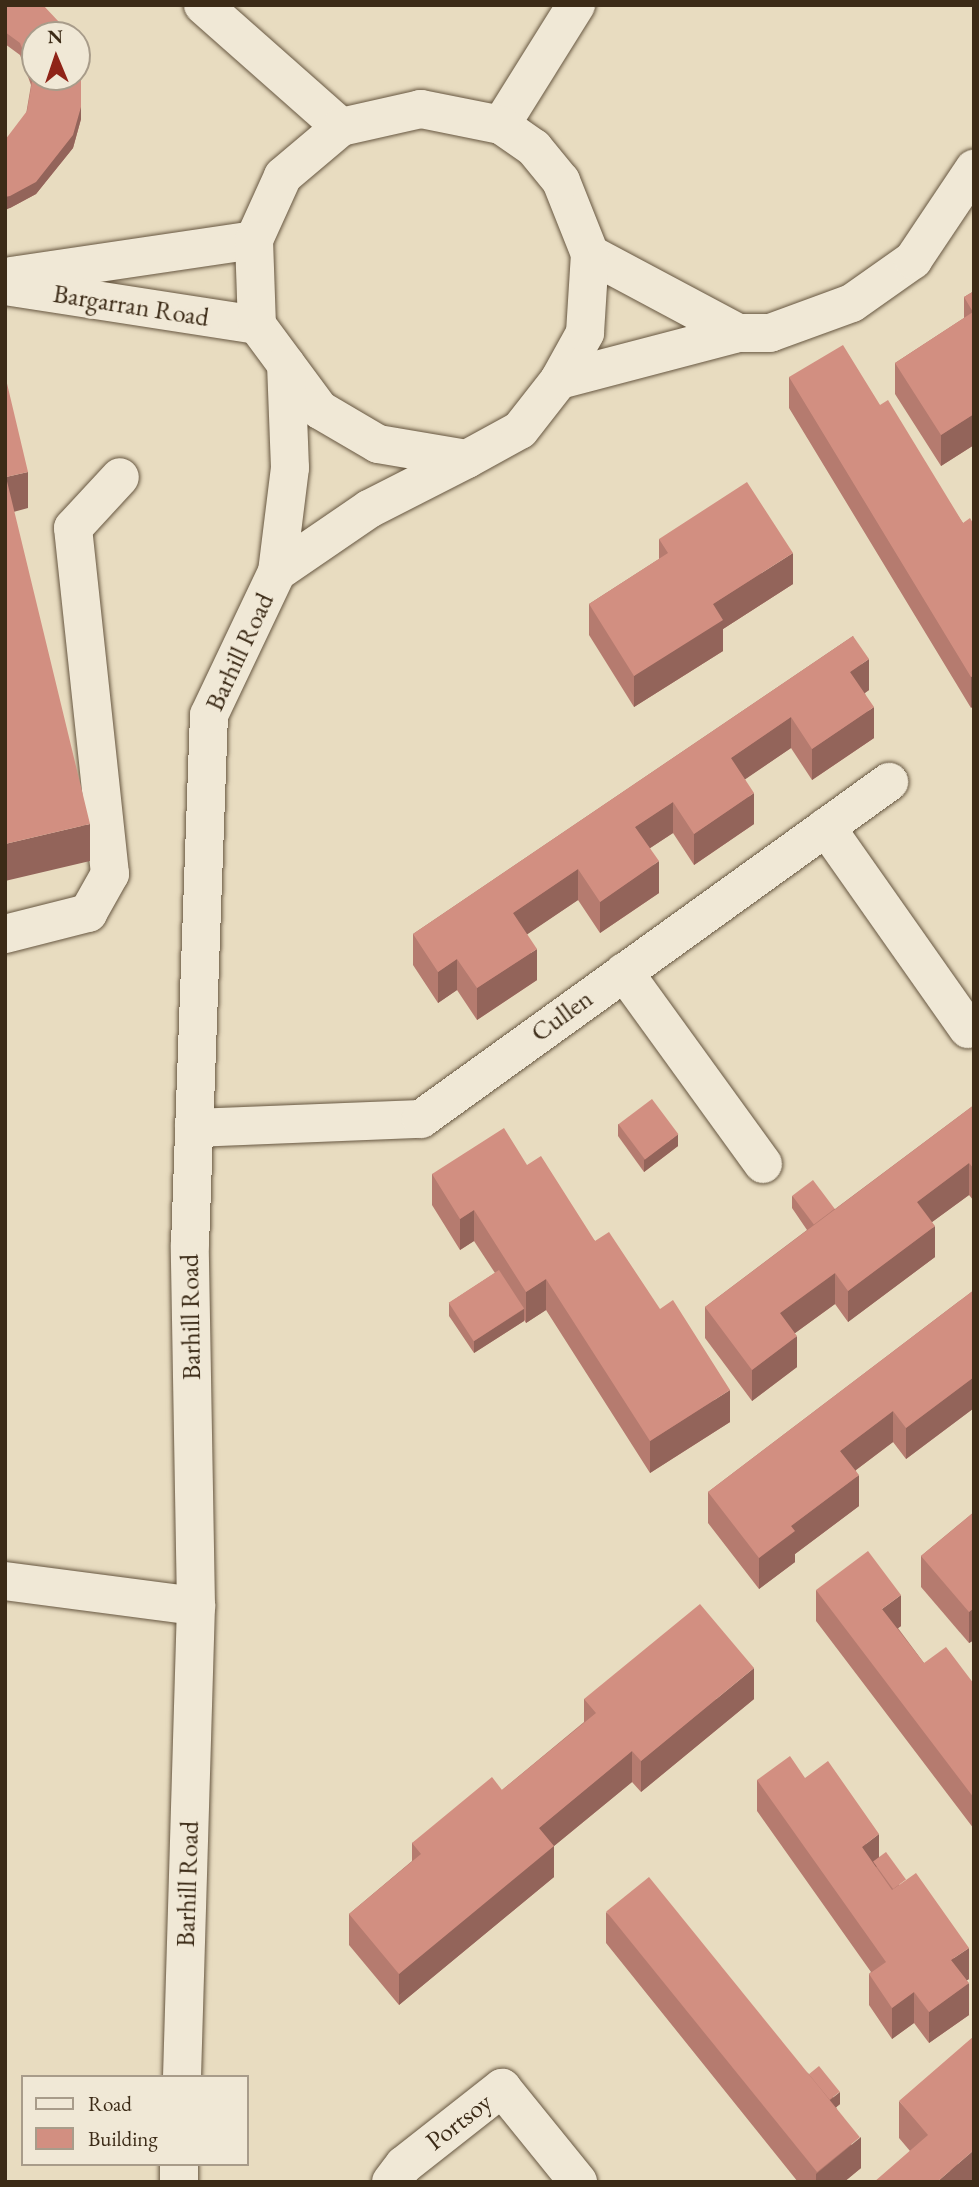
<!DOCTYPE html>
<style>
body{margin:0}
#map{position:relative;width:979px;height:2187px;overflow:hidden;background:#e8dcc0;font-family:"EB Garamond",serif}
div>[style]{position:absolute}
.roads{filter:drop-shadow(0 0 2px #675741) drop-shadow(0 0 2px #675741)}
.minor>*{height:38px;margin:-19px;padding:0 19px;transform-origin:19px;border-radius:19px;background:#f0e8d6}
.wall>*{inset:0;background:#b57b6f}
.shaded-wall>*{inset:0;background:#93645a;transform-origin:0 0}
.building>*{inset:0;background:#d28f81;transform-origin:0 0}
span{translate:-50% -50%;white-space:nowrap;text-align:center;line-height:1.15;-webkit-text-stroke:6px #f0e8d6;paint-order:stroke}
.street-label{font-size:26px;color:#3c2b17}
.frame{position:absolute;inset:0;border:7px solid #3c2b17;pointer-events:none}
.legend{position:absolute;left:21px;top:2075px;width:228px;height:91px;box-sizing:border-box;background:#f0e8d6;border:2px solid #a89c8a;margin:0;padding:9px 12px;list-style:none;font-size:21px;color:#3c2b17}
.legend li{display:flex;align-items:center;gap:14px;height:35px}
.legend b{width:35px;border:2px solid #a89c8a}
.north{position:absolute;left:21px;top:21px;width:70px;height:70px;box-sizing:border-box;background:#f0e8d6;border:2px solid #a89c8a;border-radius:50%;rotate:358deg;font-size:19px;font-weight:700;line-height:28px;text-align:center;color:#3c2b17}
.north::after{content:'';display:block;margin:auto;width:24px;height:32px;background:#8f2418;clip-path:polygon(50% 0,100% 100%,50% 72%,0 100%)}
</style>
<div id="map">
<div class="roads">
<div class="minor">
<i style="left:203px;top:5px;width:184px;rotate:41.5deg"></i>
<i style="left:501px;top:125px;width:142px;rotate:-58deg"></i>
<i style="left:590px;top:254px;width:168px;rotate:28.1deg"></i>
<i style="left:11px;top:276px;width:246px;rotate:-8.4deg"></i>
<i style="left:5px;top:286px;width:255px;rotate:8.8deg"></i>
<i style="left:559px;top:380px;width:185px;rotate:-14.7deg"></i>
<i style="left:738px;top:333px;width:32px"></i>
<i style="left:770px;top:333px;width:87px;rotate:-20.1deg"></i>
<i style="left:852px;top:303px;width:75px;rotate:-35.2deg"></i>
<i style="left:913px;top:260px;width:110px;rotate:-56.2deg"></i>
<i style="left:277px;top:572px;width:112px;rotate:-34.4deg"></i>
<i style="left:369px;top:509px;width:110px;rotate:-27deg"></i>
<i style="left:467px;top:459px;width:60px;rotate:-28.7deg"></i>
<i style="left:520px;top:430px;width:63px;rotate:-52deg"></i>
<i style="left:559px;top:380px;width:54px;rotate:-61deg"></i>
<i style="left:585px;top:333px;width:79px;rotate:-86.4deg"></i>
<i style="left:590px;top:254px;width:79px;rotate:-111.7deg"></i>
<i style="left:561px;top:181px;width:43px;rotate:-129.3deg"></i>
<i style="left:534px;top:148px;width:40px;rotate:-145.1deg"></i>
<i style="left:501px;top:125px;width:82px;rotate:-168.7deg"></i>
<i style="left:421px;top:109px;width:82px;rotate:167.3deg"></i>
<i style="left:341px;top:127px;width:76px;rotate:139.8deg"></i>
<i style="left:283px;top:176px;width:70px;rotate:114.4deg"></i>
<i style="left:254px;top:240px;width:85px;rotate:88deg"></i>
<i style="left:257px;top:325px;width:106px;rotate:53.5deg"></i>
<i style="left:320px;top:410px;width:67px;rotate:30.4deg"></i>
<i style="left:378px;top:444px;width:90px;rotate:9.6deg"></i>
<i style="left:826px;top:827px;width:247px;rotate:54.9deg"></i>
<i style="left:5px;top:934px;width:86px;rotate:-14.2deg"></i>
<i style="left:88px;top:913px;width:45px;rotate:-60.6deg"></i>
<i style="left:110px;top:874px;width:348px;rotate:-96.1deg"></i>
<i style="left:73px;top:528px;width:69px;rotate:-47.3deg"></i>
<i style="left:624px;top:972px;width:237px;rotate:54.1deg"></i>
<i style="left:194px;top:1128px;width:227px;rotate:-2.3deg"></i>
<i style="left:421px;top:1119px;width:577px;rotate:-35.76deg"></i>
<i style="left:5px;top:1581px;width:193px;rotate:7.5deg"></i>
<i style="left:182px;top:2077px;width:471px;rotate:-88.3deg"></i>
<i style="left:196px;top:1606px;width:361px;rotate:-91deg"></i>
<i style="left:190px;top:1245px;width:530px;rotate:-87.95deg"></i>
<i style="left:209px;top:715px;width:158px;rotate:-64.6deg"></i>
<i style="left:277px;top:572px;width:105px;rotate:-82.9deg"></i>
<i style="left:290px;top:468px;width:104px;rotate:-92.2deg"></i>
<i style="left:179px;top:2182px;width:18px;rotate:-90deg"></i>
<i style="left:391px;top:2182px;width:21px;rotate:-53deg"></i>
<i style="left:404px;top:2165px;width:125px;rotate:-38.2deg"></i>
<i style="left:502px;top:2088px;width:121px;rotate:51deg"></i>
</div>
</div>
<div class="wall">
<i style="clip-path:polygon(5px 5px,81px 119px,73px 148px,36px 194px,10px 208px,31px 85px,20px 55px,5px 44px)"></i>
<i style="clip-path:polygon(974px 291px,974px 445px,941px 466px,895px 394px,895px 363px,964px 318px,964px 297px)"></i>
<i style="clip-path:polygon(789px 377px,880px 405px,963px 523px,974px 525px,974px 707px,971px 708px,789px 408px)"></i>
<i style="clip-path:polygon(659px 539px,793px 584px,723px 629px,723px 651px,634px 707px,589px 635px,589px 604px,659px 559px)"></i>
<i style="clip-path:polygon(853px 636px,869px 690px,865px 693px,874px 738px,812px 780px,791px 748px,745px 779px,754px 824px,694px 865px,673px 833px,650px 848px,659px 893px,600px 933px,578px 900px,527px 934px,537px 980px,477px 1020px,457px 990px,438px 1003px,413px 965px,413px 934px)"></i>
<i style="clip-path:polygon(974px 1105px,974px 1201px,969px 1195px,932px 1222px,935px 1257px,848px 1322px,835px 1304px,795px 1333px,797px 1367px,752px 1401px,705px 1338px,705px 1307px,807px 1230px,792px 1208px,792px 1196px,835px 1209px)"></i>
<i style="clip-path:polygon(618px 1124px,678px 1146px,644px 1172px,618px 1136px)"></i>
<i style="clip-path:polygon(527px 1165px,595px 1241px,730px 1422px,650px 1473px,546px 1310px,526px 1323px,524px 1320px,524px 1321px,474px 1353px,449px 1316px,449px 1303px,495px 1273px,474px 1241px,460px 1250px,432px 1205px,432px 1174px)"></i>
<i style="clip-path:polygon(974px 1290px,974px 1408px,906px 1459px,893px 1442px,856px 1470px,859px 1506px,795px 1554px,795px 1562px,759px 1589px,708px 1523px,708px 1492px)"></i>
<i style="clip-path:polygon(974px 1512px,974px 1640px,969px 1643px,921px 1587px,921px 1556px)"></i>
<i style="clip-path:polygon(816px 1590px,901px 1626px,898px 1628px,924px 1663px,974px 1684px,974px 1829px,816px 1621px)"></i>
<i style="clip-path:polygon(584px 1699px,754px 1699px,641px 1792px,632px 1782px,554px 1846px,554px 1877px,399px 2005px,349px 1945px,349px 1914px,412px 1861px,412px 1843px,502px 1790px,584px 1722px)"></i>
<i style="clip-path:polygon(805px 1778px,879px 1857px,969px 1979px,967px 1980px,969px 2015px,929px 2043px,914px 2023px,892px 2039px,869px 2005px,869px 1974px,871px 1972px,757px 1811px,757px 1780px)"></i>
<i style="clip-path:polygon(606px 1912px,809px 2074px,840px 2104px,836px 2107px,861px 2168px,844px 2182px,798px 2182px,606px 1943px)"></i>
<i style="clip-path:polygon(899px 2101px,974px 2182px,910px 2151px,899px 2138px)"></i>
</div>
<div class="shaded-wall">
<i style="clip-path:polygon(81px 77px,81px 119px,73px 148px,36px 194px,10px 208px,5px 210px,5px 197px)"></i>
<i style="clip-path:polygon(974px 414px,974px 445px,941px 466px,941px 435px)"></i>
<i style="clip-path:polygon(28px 472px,28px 508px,6px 514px,6px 477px)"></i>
<i style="clip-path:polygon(793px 553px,793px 584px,723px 629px,723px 651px,634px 707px,634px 676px,713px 604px)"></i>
<i style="clip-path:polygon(869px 659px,869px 690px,850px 703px,850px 672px)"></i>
<i style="left:974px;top:676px;width:31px;height:3px;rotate:90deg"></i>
<i style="clip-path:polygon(874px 707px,874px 738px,812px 780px,812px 749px)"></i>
<i style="clip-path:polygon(791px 717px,791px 748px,731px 789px,731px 758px)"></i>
<i style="clip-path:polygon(754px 793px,754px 824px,694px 865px,694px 834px)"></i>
<i style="clip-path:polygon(673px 802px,673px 833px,635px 858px,635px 827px)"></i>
<i style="clip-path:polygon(90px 824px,90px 861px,5px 881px,5px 844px)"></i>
<i style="clip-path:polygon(659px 861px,659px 893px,600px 933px,600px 902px)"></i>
<i style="clip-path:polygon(578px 869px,578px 900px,513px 944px,513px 913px)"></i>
<i style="clip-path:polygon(537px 949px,537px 980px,477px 1020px,477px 988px)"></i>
<i style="clip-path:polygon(457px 959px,457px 990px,438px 1003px,438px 972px)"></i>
<i style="clip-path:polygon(678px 1134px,678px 1146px,644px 1172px,644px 1160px)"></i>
<i style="clip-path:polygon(969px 1163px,969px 1195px,917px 1233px,917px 1202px)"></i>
<i style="clip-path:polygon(474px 1210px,474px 1241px,460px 1250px,460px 1219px)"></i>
<i style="clip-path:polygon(935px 1226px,935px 1257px,848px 1322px,848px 1291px)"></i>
<i style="clip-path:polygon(835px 1273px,835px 1304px,780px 1344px,780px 1313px)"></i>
<i style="clip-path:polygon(546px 1279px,546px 1310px,526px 1323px,526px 1292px)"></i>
<i style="clip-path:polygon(524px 1309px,524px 1321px,474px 1353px,474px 1341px)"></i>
<i style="clip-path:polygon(797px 1336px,797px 1367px,752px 1401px,752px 1370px)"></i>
<i style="clip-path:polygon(974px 1377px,974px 1408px,906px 1459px,906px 1428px)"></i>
<i style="clip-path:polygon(730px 1390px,730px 1422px,650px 1473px,650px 1441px)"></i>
<i style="clip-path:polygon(893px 1411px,893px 1442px,840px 1482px,840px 1451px)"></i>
<i style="clip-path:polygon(859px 1475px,859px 1506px,795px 1554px,795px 1562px,759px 1589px,759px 1558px,791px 1526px)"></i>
<i style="clip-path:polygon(901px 1595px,901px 1626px,882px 1640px,882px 1609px)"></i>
<i style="clip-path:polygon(974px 1608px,974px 1640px,969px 1643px,969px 1612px)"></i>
<i style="clip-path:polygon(754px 1668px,754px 1699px,641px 1792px,641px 1761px)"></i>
<i style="clip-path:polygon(632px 1751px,632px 1782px,554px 1846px,554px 1877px,399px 2005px,399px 1974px,539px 1828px)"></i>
<i style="clip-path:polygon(879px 1834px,879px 1865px,869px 1872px,862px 1847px)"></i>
<i style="clip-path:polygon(969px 1948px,969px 1979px,951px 1991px,951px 1960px)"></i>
<i style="clip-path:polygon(969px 1983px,969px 2015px,929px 2043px,929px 2012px)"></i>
<i style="clip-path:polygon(914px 1992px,914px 2023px,892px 2039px,892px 2008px)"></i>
<i style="clip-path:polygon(840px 2092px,840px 2104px,825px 2117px,825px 2104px)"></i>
<i style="clip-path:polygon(861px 2137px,861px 2168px,844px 2182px,816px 2182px,816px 2174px)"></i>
<i style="clip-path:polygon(974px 2150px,974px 2182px,937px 2182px)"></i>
</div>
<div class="building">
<i style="clip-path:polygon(5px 5px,43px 5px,59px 22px,67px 35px,35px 35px,35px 77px,77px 77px,77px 60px,81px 77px,81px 107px,73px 135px,36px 182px,10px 196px,5px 197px,5px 140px,27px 111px,33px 76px,20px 43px,5px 32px)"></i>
<i style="clip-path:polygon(974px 291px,974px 414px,941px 435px,895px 363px,973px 312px,964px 297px)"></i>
<i style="clip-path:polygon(843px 345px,880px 405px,888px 400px,963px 523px,970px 518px,974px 525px,974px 676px,971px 677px,789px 377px)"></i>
<i style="clip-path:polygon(5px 375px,28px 472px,6px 477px,90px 824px,5px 844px)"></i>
<i style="clip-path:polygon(747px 482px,793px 553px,713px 604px,723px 620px,634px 676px,589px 604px,668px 553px,659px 539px)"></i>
<i style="clip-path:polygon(853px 636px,869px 659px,850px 672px,874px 707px,812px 749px,791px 717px,731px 758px,754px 793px,694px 834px,673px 802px,635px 827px,659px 861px,600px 902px,578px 869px,513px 913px,537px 949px,477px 988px,457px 959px,438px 972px,413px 934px)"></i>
<i style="left:652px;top:1099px;width:44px;height:42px;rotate:53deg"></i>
<i style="clip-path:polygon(974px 1105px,974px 1169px,969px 1163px,917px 1202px,935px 1226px,848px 1291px,835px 1273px,780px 1313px,797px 1336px,752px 1370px,705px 1307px)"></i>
<i style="clip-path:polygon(504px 1128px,527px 1165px,541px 1156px,595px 1241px,609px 1232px,660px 1309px,673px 1300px,730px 1390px,650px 1441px,546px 1279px,526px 1292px,474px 1210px,460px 1219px,432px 1174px)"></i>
<i style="left:813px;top:1180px;width:36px;height:26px;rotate:53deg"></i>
<i style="left:499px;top:1270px;width:46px;height:60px;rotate:57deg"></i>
<i style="clip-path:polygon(974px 1290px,974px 1377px,906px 1428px,893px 1411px,840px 1451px,859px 1475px,791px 1526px,795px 1531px,759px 1558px,708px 1492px)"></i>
<i style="clip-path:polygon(974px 1512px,974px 1608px,969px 1612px,921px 1556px)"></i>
<i style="clip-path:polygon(868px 1551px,901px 1595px,882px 1609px,924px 1663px,946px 1647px,974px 1684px,974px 1798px,816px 1590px)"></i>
<i style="clip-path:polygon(700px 1604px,754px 1668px,641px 1761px,632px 1751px,539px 1828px,554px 1846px,399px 1974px,349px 1914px,421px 1854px,412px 1843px,492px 1777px,502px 1790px,596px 1713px,584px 1699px)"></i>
<i style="clip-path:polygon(790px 1756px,805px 1778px,828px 1761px,879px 1834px,862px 1847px,892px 1890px,916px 1873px,969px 1948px,951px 1960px,969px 1983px,929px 2012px,914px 1992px,892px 2008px,869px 1974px,886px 1962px,757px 1780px)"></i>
<i style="left:886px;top:1852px;width:34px;height:16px;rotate:54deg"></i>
<i style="left:649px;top:1877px;width:335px;height:55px;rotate:51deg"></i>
<i style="clip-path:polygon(974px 2036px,974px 2150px,937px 2182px,874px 2182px,928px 2135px,899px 2101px)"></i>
<i style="left:819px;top:2066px;width:33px;height:13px;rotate:51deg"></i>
</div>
<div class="street-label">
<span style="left:131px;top:306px;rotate:9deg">Bargarran Road</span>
<span style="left:240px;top:652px;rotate:-65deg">Barhill Road</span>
<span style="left:562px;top:1016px;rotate:-36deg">Cullen</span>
<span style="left:191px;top:1317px;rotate:-91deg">Barhill Road</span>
<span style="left:188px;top:1884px;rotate:-88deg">Barhill Road</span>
<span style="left:459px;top:2122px;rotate:-38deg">Portsoy</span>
</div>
<div class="frame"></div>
<ul class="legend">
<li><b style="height:9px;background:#f0e8d6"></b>Road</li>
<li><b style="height:19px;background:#d28f81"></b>Building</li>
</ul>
<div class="north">N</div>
</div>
